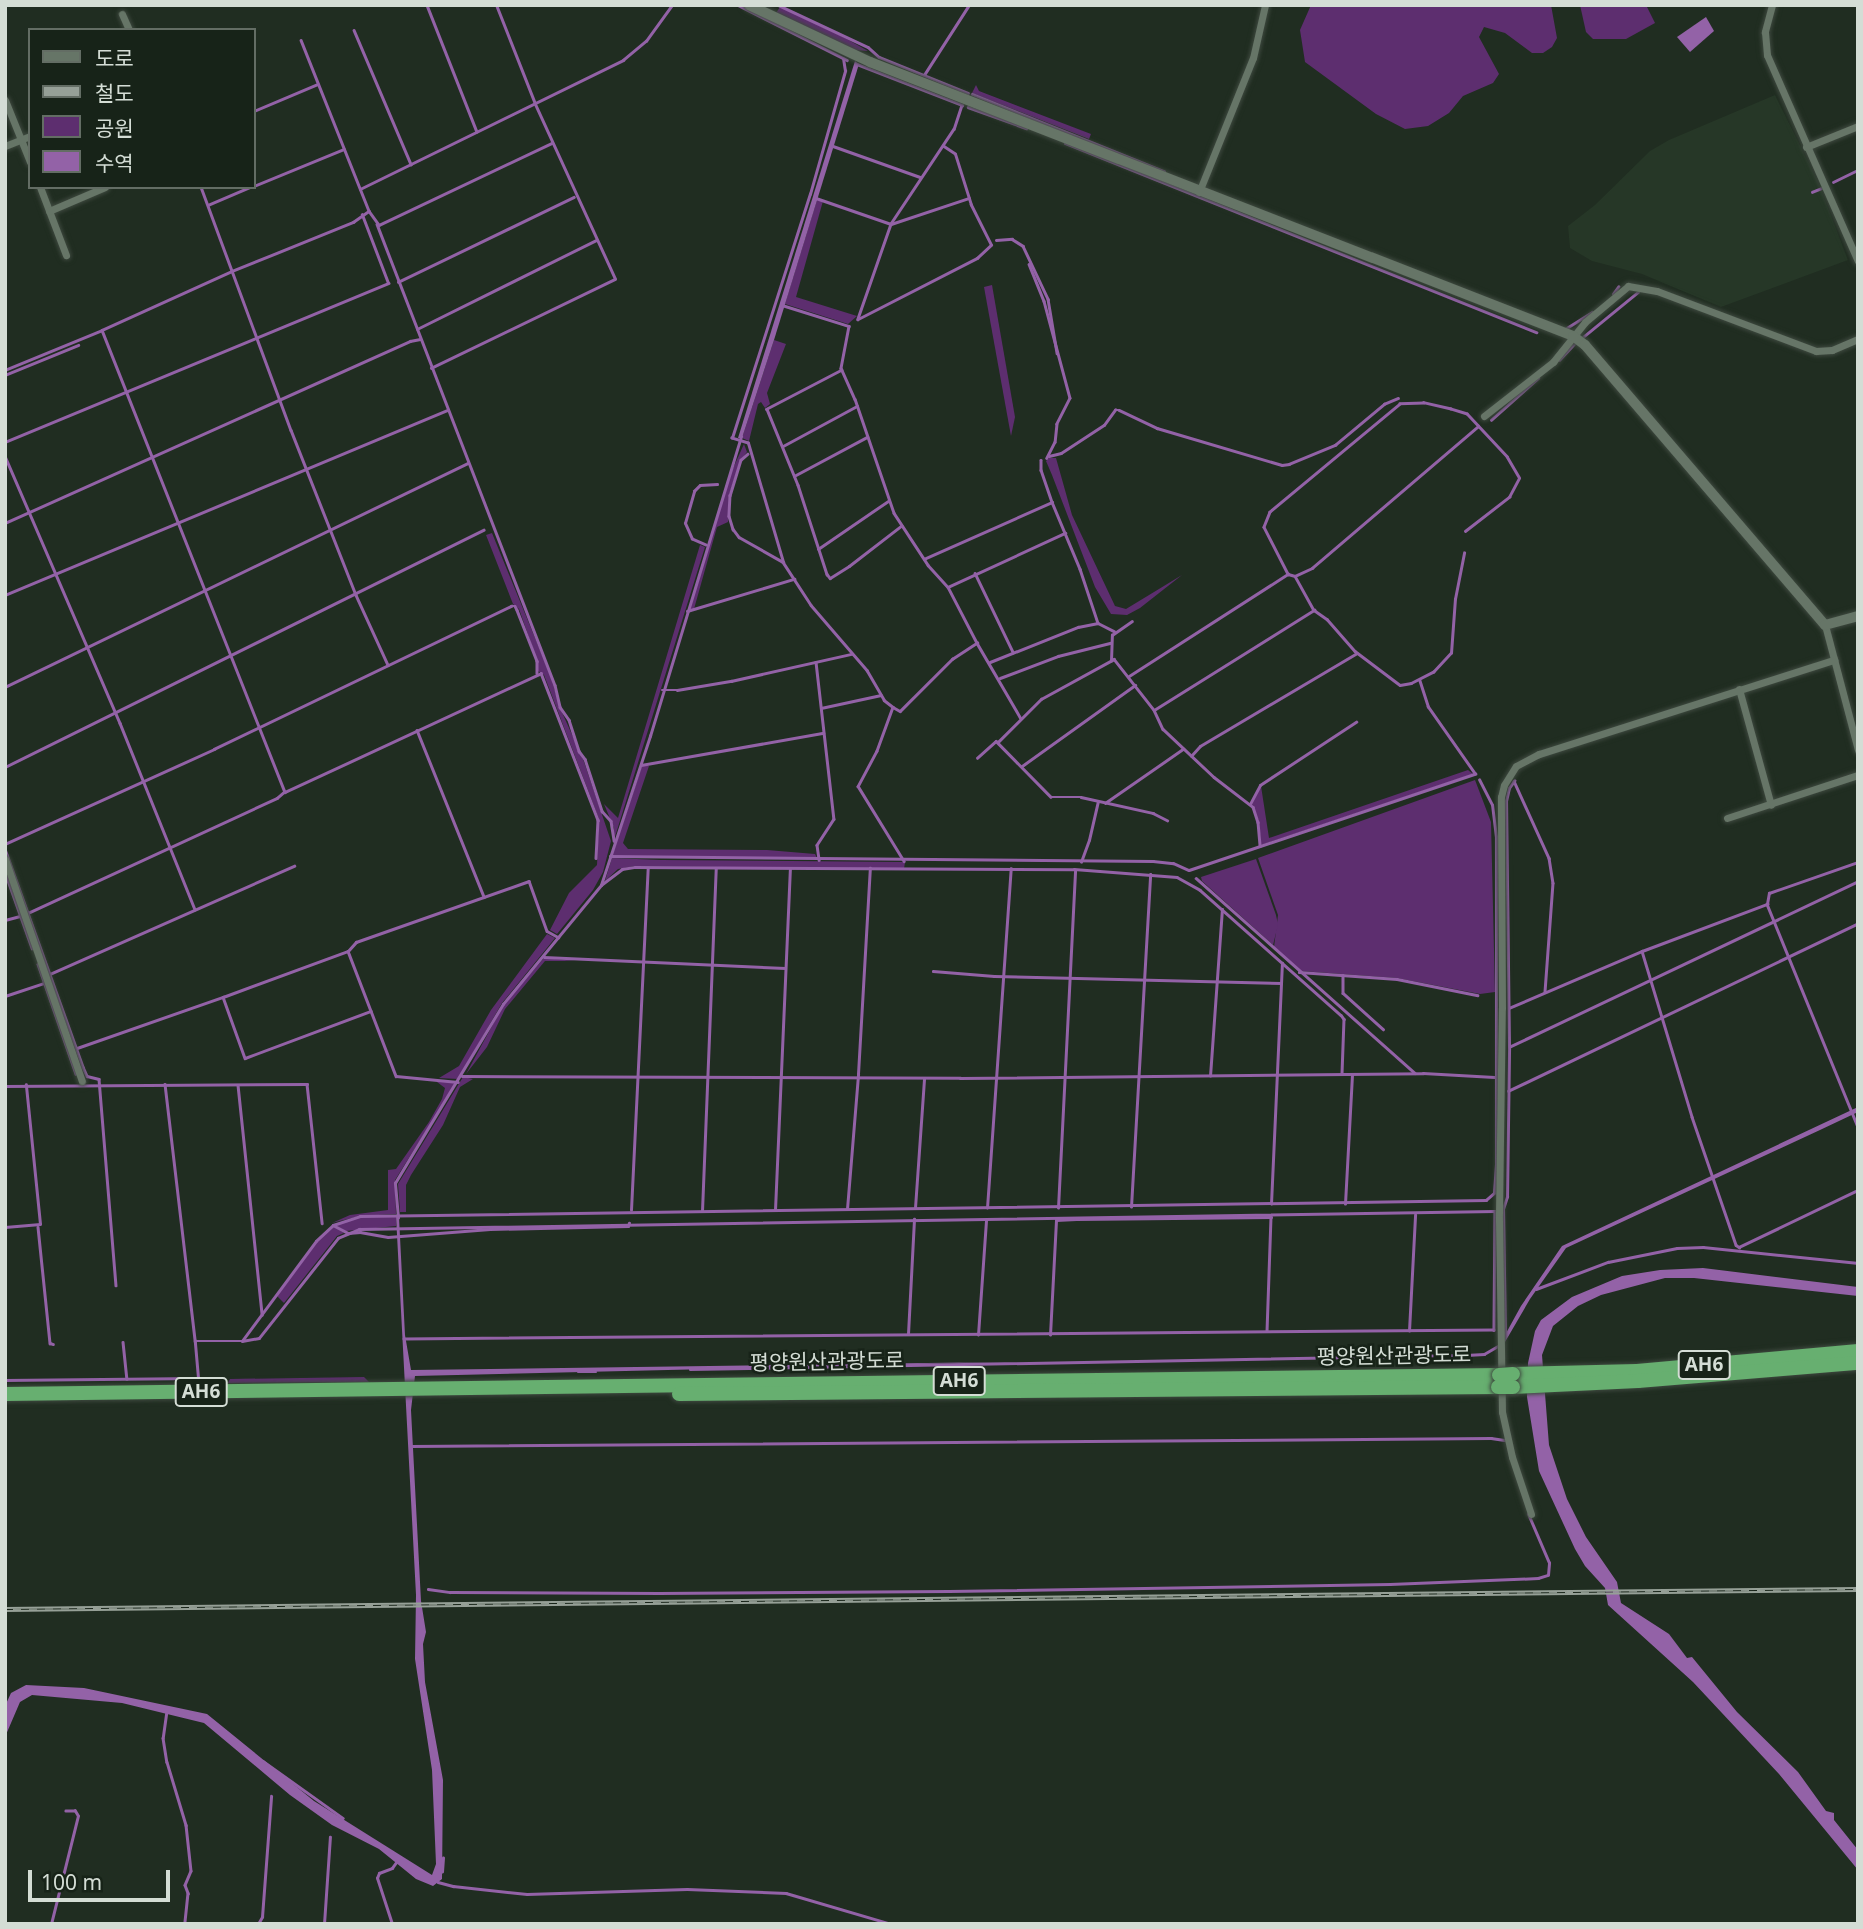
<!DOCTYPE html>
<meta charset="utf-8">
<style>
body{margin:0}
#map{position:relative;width:1863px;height:1929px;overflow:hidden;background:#202d21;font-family:"Noto Sans","Noto Sans KR",sans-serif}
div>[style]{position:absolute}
.built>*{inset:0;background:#263727}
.green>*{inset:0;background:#5d2e6f}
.water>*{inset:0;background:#9362a7}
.stream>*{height:2.5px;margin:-1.25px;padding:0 1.25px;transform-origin:1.25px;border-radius:1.25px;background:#9362a7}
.roads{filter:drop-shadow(0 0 2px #3e493f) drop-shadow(0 0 2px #3e493f)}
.minor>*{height:7px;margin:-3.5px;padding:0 3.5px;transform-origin:3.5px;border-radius:3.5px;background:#667567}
.tertiary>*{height:10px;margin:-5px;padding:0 5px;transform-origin:5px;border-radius:5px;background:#667567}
.motorway>*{height:14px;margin:-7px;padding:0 7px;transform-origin:7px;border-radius:7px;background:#67af70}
.rail>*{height:5px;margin-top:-2.5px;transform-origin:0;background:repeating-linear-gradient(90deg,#172318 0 8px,#96a097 0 16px);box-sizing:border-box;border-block:2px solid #96a097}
.bridges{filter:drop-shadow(0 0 2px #3e493f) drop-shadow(0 0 2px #3e493f)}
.motorway-bridge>*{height:14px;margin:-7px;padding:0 7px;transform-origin:7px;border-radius:7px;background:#67af70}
span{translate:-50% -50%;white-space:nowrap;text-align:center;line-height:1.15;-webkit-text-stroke:5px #172318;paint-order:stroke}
.shield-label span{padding:2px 5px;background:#172318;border:2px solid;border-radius:5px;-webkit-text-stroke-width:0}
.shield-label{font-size:19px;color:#d4ddd5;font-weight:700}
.street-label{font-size:21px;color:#d4ddd5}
.frame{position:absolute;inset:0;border:7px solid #d4ddd5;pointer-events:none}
.legend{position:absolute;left:28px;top:28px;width:228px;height:161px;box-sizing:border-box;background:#172318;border:2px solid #636d64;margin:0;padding:9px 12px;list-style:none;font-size:21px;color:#d4ddd5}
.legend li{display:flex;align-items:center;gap:14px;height:35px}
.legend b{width:35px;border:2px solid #636d64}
.scale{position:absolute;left:28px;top:1870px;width:142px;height:32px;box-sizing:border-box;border:4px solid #d4ddd5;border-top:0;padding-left:9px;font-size:21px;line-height:24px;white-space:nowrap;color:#d4ddd5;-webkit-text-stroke:5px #172318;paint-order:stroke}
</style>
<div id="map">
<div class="built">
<i style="clip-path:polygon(1775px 95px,1818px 182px,1848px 260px,1721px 307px,1642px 274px,1592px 261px,1570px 248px,1568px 226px,1595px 205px,1650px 151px,1669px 140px)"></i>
</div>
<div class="green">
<i style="clip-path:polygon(1311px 5px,1551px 5px,1557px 38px,1552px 47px,1543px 53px,1532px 53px,1505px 33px,1484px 27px,1479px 37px,1499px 74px,1493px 83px,1463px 96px,1449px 113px,1428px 126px,1405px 129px,1376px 114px,1305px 62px,1300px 30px)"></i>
<i style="clip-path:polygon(1580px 5px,1646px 5px,1655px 23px,1626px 39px,1593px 39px,1586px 32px)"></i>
<i style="clip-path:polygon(780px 7px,845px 38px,868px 51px,852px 50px,776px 13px)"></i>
<i style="clip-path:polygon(976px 85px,979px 91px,1091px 134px,1089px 139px,972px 93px)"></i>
<i style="clip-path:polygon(817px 200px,823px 201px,796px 297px,857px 316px,848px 324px,785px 304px)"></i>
<i style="clip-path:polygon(992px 285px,1015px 417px,1011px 436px,984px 287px)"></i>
<i style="clip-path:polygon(774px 340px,786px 344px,767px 393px,770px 404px,765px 408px,761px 402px,758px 404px,749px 441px,742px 438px)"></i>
<i style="clip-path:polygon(744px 444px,747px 452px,740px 461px,729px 495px,728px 522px,717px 527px,694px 609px,688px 610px,730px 475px)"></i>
<i style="clip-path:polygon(1049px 458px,1056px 458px,1072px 515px,1115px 606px,1126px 609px,1182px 575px,1140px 608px,1127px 615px,1111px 614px,1095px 587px,1052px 475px,1046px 461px)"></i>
<i style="clip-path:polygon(492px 533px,551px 677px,560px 708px,583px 759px,611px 841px,603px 872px,593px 890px,557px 934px,550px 930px,569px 893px,597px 865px,599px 819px,544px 675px,538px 671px,538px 663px,519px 609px,513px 604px,486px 535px)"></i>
<i style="clip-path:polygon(700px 545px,705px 547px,614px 840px,614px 828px,604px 804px,618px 818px)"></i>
<i style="clip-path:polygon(642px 766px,649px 766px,623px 843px,628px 849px,767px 850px,815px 854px,817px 858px,612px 856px)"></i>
<i style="clip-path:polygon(1468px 770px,1473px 774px,1261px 845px,1259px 821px,1251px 804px,1261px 786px,1269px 838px)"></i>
<i style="clip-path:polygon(1475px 780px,1491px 822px,1495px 992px,1480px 994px,1397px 978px,1301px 971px,1274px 947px,1278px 915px,1258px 858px)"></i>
<i style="clip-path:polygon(612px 858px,661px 860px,905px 862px,904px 869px,635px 866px,618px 869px,605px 881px)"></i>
<i style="clip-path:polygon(1256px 859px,1276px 915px,1278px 925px,1273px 945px,1202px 881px,1201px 877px)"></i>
<i style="clip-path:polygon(547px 934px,555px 938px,502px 1003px,458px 1079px,439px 1078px,459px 1066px,491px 1010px)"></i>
<i style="clip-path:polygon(544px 958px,575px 961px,545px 961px,505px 1009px,487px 1047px,466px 1074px,504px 1004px)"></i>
<i style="clip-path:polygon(463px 1077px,473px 1079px,460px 1087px,443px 1125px,411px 1175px,406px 1185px,406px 1212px,400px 1212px,398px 1184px)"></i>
<i style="clip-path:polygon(446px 1080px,456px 1083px,395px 1180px,396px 1214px,360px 1216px,332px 1223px,350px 1215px,388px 1210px,388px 1170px,396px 1169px,429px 1122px,442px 1099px,445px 1088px,437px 1082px)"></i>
<i style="clip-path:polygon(396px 1216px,396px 1226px,346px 1231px,335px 1225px,361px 1217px)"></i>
<i style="clip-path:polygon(333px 1226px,344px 1233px,337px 1236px,284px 1303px,277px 1296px,317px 1241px)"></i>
<i style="clip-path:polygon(364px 1377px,369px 1382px,228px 1383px,230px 1379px)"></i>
</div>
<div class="water">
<i style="clip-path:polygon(1706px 17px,1714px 31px,1690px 52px,1677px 37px)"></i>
<i style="clip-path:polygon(855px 61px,859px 64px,774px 340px,742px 438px,738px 438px)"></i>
<i style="clip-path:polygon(1858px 1107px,1858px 1112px,1820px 1130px,1566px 1248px,1530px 1299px,1505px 1342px,1505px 1335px,1521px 1306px,1562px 1246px)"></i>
<i style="clip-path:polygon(396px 1216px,399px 1217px,405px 1335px,411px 1370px,1000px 1362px,415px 1376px,411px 1410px,421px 1601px,426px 1632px,423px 1644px,425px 1682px,443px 1780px,442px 1879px,433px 1886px,416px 1879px,379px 1849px,332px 1825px,290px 1795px,204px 1723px,122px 1703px,32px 1695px,20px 1702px,5px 1737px,5px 1706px,11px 1693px,26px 1685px,84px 1688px,207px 1714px,314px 1801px,432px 1875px,436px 1864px,432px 1770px,415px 1659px,416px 1595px)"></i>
<i style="clip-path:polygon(1703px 1268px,1858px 1287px,1858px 1296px,1694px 1278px,1665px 1278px,1601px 1295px,1578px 1306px,1553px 1326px,1542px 1355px,1549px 1445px,1567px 1499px,1586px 1537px,1617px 1582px,1621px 1603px,1669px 1634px,1687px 1658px,1692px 1657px,1737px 1712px,1798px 1772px,1826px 1811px,1834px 1813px,1834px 1820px,1858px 1850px,1858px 1870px,1779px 1774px,1693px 1682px,1608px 1605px,1605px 1588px,1585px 1566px,1575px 1549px,1539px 1471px,1527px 1397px,1528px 1363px,1535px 1331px,1541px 1320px,1572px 1297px,1622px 1276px,1660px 1270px)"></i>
</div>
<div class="stream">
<i style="left:427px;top:5px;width:136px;rotate:68.5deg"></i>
<i style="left:738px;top:5px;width:122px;rotate:26.8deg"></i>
<i style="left:778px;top:5px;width:99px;rotate:25deg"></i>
<i style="left:868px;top:47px;width:15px;rotate:42deg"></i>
<i style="left:879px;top:57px;width:96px;rotate:22deg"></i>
<i style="left:354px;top:30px;width:146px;rotate:67deg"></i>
<i style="left:301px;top:40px;width:184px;rotate:68.3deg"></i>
<i style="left:857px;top:64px;width:113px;rotate:21.3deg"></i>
<i style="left:962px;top:105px;width:25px;rotate:108deg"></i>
<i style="left:954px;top:129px;width:114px;rotate:123.6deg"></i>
<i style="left:891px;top:224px;width:101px;rotate:109.2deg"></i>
<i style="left:858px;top:319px;width:134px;rotate:-27.1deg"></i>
<i style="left:977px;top:258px;width:19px;rotate:-43deg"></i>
<i style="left:991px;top:245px;width:45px;rotate:-116.6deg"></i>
<i style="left:971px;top:205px;width:53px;rotate:-107.4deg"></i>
<i style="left:955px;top:154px;width:14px;rotate:-146deg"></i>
<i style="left:924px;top:75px;width:83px;rotate:-57.3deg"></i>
<i style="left:972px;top:94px;width:207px;rotate:21.9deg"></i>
<i style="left:968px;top:107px;width:62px;rotate:19.9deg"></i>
<i style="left:254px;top:111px;width:69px;rotate:-22.9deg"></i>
<i style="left:1065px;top:143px;width:508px;rotate:21.86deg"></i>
<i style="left:833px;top:146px;width:92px;rotate:19.6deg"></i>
<i style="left:1833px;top:182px;width:28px;rotate:-26deg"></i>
<i style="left:254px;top:186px;width:97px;rotate:-22.3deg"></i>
<i style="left:201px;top:187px;width:259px;rotate:69.7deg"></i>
<i style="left:291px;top:430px;width:177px;rotate:68.5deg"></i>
<i style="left:356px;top:595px;width:77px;rotate:65.4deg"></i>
<i style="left:360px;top:189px;width:293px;rotate:-26.1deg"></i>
<i style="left:623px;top:60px;width:30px;rotate:-40deg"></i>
<i style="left:646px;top:41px;width:44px;rotate:-54.2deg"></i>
<i style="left:1812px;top:192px;width:11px;rotate:-22deg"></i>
<i style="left:816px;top:198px;width:79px;rotate:19.1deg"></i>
<i style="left:891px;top:224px;width:82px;rotate:-18.4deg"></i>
<i style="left:208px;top:205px;width:46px;rotate:-23.2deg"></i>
<i style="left:377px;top:224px;width:494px;rotate:68.9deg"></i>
<i style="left:555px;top:685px;width:23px;rotate:77deg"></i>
<i style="left:560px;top:707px;width:16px;rotate:55deg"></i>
<i style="left:569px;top:720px;width:33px;rotate:72deg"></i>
<i style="left:579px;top:751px;width:10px;rotate:53deg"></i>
<i style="left:585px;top:759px;width:55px;rotate:71.9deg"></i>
<i style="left:602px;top:811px;width:13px;rotate:48deg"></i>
<i style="left:611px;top:821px;width:20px;rotate:81deg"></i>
<i style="left:996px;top:240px;width:16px;rotate:-4deg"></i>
<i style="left:1012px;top:239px;width:13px;rotate:32deg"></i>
<i style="left:1023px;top:246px;width:59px;rotate:64.7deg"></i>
<i style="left:1048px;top:299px;width:55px;rotate:80.5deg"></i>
<i style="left:1029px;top:264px;width:40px;rotate:68deg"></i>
<i style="left:1044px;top:301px;width:100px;rotate:75deg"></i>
<i style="left:1070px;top:398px;width:29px;rotate:117deg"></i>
<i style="left:1057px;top:424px;width:18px;rotate:96deg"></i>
<i style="left:1055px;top:442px;width:18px;rotate:117deg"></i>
<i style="left:398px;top:282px;width:195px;rotate:-25.8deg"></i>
<i style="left:1613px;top:294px;width:9px;rotate:-54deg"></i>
<i style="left:782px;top:305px;width:70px;rotate:17.4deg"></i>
<i style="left:849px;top:326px;width:43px;rotate:100.8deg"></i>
<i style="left:841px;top:368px;width:34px;rotate:66deg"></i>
<i style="left:855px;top:399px;width:120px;rotate:71.1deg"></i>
<i style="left:894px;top:513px;width:62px;rotate:56.8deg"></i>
<i style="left:928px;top:565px;width:30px;rotate:48deg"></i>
<i style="left:948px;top:587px;width:63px;rotate:62.6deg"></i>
<i style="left:417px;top:329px;width:200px;rotate:-26.4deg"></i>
<i style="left:1565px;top:329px;width:32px;rotate:-32deg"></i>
<i style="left:102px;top:330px;width:143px;rotate:-24.4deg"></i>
<i style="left:232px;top:271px;width:131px;rotate:-22deg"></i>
<i style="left:353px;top:222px;width:19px;rotate:-35deg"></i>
<i style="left:369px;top:211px;width:17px;rotate:54deg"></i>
<i style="left:379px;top:225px;width:191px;rotate:-25.4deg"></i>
<i style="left:1583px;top:337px;width:71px;rotate:-39.3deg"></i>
<i style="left:1559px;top:360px;width:22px;rotate:-47deg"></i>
<i style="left:431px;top:368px;width:204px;rotate:-25.8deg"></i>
<i style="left:615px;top:279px;width:192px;rotate:-114.6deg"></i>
<i style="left:535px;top:104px;width:106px;rotate:-111.5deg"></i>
<i style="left:5px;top:370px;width:105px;rotate:-22.4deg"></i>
<i style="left:102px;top:330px;width:497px;rotate:68.4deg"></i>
<i style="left:285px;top:792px;width:282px;rotate:-24.9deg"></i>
<i style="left:541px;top:673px;width:158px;rotate:68.8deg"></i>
<i style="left:598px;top:820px;width:38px;rotate:93deg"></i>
<i style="left:842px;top:370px;width:85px;rotate:152.5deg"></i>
<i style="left:767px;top:409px;width:82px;rotate:67.8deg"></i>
<i style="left:798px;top:485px;width:94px;rotate:72deg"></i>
<i style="left:827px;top:574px;width:5px;rotate:53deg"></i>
<i style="left:830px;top:578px;width:22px;rotate:-32deg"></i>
<i style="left:849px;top:566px;width:66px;rotate:-37.6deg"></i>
<i style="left:5px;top:375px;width:79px;rotate:-22.3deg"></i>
<i style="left:1491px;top:420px;width:63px;rotate:-41.8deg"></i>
<i style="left:5px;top:442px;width:415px;rotate:-22.5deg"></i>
<i style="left:388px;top:283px;width:73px;rotate:-110.9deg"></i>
<i style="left:783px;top:446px;width:84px;rotate:-28.4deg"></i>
<i style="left:748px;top:454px;width:9px;rotate:139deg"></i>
<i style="left:741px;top:460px;width:37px;rotate:107deg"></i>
<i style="left:730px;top:495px;width:21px;rotate:93deg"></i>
<i style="left:729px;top:516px;width:14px;rotate:73deg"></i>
<i style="left:733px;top:529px;width:10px;rotate:53deg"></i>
<i style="left:739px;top:537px;width:51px;rotate:29.6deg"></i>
<i style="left:783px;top:562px;width:51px;rotate:56.9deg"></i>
<i style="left:811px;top:605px;width:86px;rotate:49.3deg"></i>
<i style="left:867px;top:670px;width:34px;rotate:60deg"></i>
<i style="left:884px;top:700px;width:11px;rotate:38deg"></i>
<i style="left:893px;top:707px;width:47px;rotate:110deg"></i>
<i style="left:877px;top:751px;width:40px;rotate:118deg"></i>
<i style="left:858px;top:786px;width:88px;rotate:58.5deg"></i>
<i style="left:5px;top:456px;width:291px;rotate:66.7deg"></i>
<i style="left:120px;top:723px;width:201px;rotate:68.1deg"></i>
<i style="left:1049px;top:456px;width:12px;rotate:-14deg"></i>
<i style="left:1061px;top:453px;width:51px;rotate:-33.1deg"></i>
<i style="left:1104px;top:425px;width:19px;rotate:-54deg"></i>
<i style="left:1115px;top:410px;width:4px"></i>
<i style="left:1119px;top:410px;width:42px;rotate:25.3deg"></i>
<i style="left:1157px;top:428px;width:130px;rotate:16.5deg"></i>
<i style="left:1282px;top:465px;width:7px;rotate:-8deg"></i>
<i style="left:1289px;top:464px;width:50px;rotate:-22.4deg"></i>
<i style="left:1335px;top:445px;width:64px;rotate:-39.9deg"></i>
<i style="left:1384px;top:404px;width:15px;rotate:-23deg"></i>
<i style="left:1041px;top:460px;width:10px;rotate:90deg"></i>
<i style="left:1041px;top:470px;width:34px;rotate:71deg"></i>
<i style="left:1052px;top:502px;width:73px;rotate:67.3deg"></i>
<i style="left:1080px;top:569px;width:57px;rotate:71.6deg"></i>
<i style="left:794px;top:476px;width:83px;rotate:-28.1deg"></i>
<i style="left:5px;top:523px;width:444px;rotate:-24.2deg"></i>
<i style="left:410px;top:341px;width:10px;rotate:-11deg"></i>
<i style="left:1465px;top:531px;width:56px;rotate:-37.7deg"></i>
<i style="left:1509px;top:497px;width:21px;rotate:-62deg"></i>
<i style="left:1519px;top:478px;width:24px;rotate:-120deg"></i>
<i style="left:1507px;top:457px;width:42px;rotate:-133.1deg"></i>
<i style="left:706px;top:545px;width:15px;rotate:-157deg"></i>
<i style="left:692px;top:539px;width:17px;rotate:-114deg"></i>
<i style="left:685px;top:523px;width:33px;rotate:-74deg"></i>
<i style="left:694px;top:491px;width:8px;rotate:-45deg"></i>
<i style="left:700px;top:485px;width:17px;rotate:-3deg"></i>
<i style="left:818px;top:549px;width:85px;rotate:-34.4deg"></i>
<i style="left:924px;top:559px;width:140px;rotate:-24deg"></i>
<i style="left:783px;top:562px;width:124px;rotate:-106.4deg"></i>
<i style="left:748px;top:443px;width:17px;rotate:-163deg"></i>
<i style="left:732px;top:438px;width:256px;rotate:-72.3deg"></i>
<i style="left:810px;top:194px;width:128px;rotate:-74.1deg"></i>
<i style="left:845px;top:71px;width:12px;rotate:-99deg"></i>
<i style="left:975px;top:573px;width:88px;rotate:64.3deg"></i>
<i style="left:1295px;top:576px;width:19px;rotate:-25deg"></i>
<i style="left:1312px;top:568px;width:218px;rotate:-40.5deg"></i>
<i style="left:1478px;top:426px;width:16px;rotate:-133deg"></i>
<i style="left:1467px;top:414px;width:17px;rotate:-163deg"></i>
<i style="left:1451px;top:409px;width:28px;rotate:-167deg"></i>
<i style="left:1424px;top:403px;width:24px;rotate:178deg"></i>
<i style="left:1400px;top:404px;width:169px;rotate:140.3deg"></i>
<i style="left:1270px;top:512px;width:16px;rotate:112deg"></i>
<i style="left:1264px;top:527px;width:53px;rotate:62.9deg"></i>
<i style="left:1288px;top:574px;width:7px;rotate:16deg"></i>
<i style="left:1295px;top:576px;width:39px;rotate:61deg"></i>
<i style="left:1314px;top:610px;width:16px;rotate:35deg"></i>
<i style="left:1327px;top:619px;width:43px;rotate:48.8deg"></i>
<i style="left:1355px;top:651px;width:56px;rotate:37.1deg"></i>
<i style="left:1400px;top:685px;width:11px;rotate:-10deg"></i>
<i style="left:1411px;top:683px;width:25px;rotate:-27deg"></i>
<i style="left:1433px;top:672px;width:26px;rotate:-47deg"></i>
<i style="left:1451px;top:653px;width:54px;rotate:-85.8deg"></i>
<i style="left:1455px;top:599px;width:47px;rotate:-78.9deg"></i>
<i style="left:948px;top:587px;width:129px;rotate:-24.8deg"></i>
<i style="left:5px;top:595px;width:480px;rotate:-22.7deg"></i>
<i style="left:687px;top:611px;width:112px;rotate:-16.7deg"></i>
<i style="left:1111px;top:661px;width:26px;rotate:-88deg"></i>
<i style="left:1112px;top:635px;width:24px;rotate:-35deg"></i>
<i style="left:816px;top:662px;width:158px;rotate:83.5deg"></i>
<i style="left:834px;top:819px;width:31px;rotate:123deg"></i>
<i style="left:817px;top:845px;width:15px;rotate:82deg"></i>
<i style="left:990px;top:662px;width:95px;rotate:-21.7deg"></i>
<i style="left:1078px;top:627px;width:20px;rotate:-11deg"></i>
<i style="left:1098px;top:623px;width:18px;rotate:27deg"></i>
<i style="left:1129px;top:676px;width:189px;rotate:-32.7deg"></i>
<i style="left:1000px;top:678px;width:62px;rotate:-20.8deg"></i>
<i style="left:1058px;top:656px;width:54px;rotate:-14deg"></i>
<i style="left:5px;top:687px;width:514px;rotate:-25.82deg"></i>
<i style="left:662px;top:690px;width:15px"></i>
<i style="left:677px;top:690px;width:55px;rotate:-9.5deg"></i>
<i style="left:731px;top:681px;width:123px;rotate:-12.7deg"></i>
<i style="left:893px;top:707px;width:8px;rotate:30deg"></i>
<i style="left:900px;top:711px;width:74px;rotate:-45deg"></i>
<i style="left:952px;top:659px;width:30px;rotate:-33deg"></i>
<i style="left:977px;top:643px;width:86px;rotate:59.8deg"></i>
<i style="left:821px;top:708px;width:61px;rotate:-12.2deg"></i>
<i style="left:1154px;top:710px;width:189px;rotate:-32deg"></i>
<i style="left:417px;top:730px;width:180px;rotate:68.1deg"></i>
<i style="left:998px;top:742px;width:61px;rotate:-45deg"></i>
<i style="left:1041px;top:699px;width:83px;rotate:-28.7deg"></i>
<i style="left:1114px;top:659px;width:65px;rotate:51.9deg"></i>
<i style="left:1154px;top:710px;width:21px;rotate:65deg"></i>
<i style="left:1163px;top:729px;width:70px;rotate:43.3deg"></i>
<i style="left:1214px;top:777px;width:49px;rotate:37.6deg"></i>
<i style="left:1253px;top:807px;width:16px;rotate:72deg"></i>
<i style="left:1258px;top:822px;width:24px;rotate:85deg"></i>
<i style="left:1191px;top:756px;width:13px;rotate:-48deg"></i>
<i style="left:1200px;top:746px;width:182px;rotate:-30.6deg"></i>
<i style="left:977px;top:758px;width:25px;rotate:-42deg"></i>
<i style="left:996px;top:741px;width:78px;rotate:45.5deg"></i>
<i style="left:1051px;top:797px;width:30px"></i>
<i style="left:1081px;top:797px;width:74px;rotate:12.5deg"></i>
<i style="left:1153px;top:813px;width:16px;rotate:27deg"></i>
<i style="left:641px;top:765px;width:185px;rotate:-10deg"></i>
<i style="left:1022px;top:766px;width:139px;rotate:-35.6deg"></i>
<i style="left:5px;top:767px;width:534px;rotate:-26.37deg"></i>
<i style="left:1105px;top:803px;width:95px;rotate:-34.7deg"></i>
<i style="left:1250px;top:804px;width:21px;rotate:-62deg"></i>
<i style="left:1260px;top:785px;width:115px;rotate:-33.3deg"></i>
<i style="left:5px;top:844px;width:230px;rotate:-24.4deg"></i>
<i style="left:214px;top:749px;width:330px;rotate:-25.7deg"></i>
<i style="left:511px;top:606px;width:4px"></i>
<i style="left:515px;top:606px;width:4px;rotate:63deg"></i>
<i style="left:517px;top:610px;width:55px;rotate:68.6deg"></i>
<i style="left:537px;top:661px;width:12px;rotate:90deg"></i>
<i style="left:5px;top:849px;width:232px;rotate:70.3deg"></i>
<i style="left:83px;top:1067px;width:10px;rotate:66deg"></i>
<i style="left:87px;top:1076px;width:12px;rotate:14deg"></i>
<i style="left:99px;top:1079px;width:207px;rotate:85.3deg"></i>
<i style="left:610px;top:856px;width:543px;rotate:0.53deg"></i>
<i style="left:1153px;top:861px;width:20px;rotate:6deg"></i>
<i style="left:1173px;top:863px;width:17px;rotate:24deg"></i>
<i style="left:1189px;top:870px;width:302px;rotate:-18.6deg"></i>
<i style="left:1475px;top:774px;width:82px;rotate:-125deg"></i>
<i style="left:1428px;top:707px;width:28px;rotate:-108deg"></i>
<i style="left:1081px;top:862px;width:23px;rotate:-70deg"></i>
<i style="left:1089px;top:840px;width:39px;rotate:-77deg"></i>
<i style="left:5px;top:872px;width:81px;rotate:70.4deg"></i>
<i style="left:1196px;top:878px;width:293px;rotate:41.7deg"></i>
<i style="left:601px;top:885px;width:26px;rotate:-37deg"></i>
<i style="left:622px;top:869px;width:13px;rotate:-9deg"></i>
<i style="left:635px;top:867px;width:439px;rotate:0.3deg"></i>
<i style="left:1074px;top:869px;width:103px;rotate:4.4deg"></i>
<i style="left:1177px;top:877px;width:26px;rotate:29deg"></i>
<i style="left:1200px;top:890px;width:188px;rotate:41.6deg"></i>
<i style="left:1341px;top:1015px;width:5px;rotate:53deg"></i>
<i style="left:1344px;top:1019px;width:55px;rotate:92.1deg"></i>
<i style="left:1767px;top:904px;width:241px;rotate:67.8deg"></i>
<i style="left:28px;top:913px;width:274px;rotate:-24.8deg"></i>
<i style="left:277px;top:798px;width:9px;rotate:-41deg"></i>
<i style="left:5px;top:920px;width:16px;rotate:-15deg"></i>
<i style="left:348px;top:951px;width:12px;rotate:-48deg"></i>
<i style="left:356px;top:942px;width:183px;rotate:-19.4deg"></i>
<i style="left:529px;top:881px;width:53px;rotate:70.2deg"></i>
<i style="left:547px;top:931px;width:13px;rotate:29deg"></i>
<i style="left:1642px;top:951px;width:173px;rotate:73.2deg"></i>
<i style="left:1692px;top:1117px;width:135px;rotate:71deg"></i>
<i style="left:1736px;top:1245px;width:4px;rotate:34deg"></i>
<i style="left:1739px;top:1247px;width:132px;rotate:-25.6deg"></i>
<i style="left:544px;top:957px;width:241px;rotate:2.6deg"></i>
<i style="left:38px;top:964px;width:116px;rotate:70.9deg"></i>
<i style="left:933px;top:971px;width:61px;rotate:4.7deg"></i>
<i style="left:994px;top:976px;width:287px;rotate:1.4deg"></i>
<i style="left:1299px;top:972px;width:98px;rotate:4.1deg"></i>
<i style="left:1397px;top:979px;width:82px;rotate:11.3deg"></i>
<i style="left:50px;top:974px;width:267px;rotate:-23.9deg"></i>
<i style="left:1343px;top:975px;width:18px;rotate:90deg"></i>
<i style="left:1343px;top:993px;width:54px;rotate:42deg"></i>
<i style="left:5px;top:996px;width:41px;rotate:-18.4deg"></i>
<i style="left:223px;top:997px;width:133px;rotate:-20.2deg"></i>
<i style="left:348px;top:951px;width:134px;rotate:69deg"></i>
<i style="left:396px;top:1076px;width:62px;rotate:5.5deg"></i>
<i style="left:1509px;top:1008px;width:145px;rotate:-23.2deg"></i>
<i style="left:1642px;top:951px;width:134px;rotate:-20.6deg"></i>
<i style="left:1767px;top:904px;width:11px;rotate:-80deg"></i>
<i style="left:1769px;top:893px;width:94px;rotate:-19.2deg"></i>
<i style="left:1509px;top:1047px;width:386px;rotate:-25.4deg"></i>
<i style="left:77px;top:1048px;width:155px;rotate:-19.3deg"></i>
<i style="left:223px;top:997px;width:65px;rotate:70.2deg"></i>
<i style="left:245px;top:1058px;width:134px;rotate:-20.5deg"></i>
<i style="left:462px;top:1076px;width:498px;rotate:0.2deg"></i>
<i style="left:960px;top:1078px;width:463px;rotate:-0.6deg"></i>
<i style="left:1423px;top:1073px;width:71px;rotate:3.2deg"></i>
<i style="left:1210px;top:1076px;width:167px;rotate:-85.9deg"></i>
<i style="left:165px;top:1084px;width:259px;rotate:83.3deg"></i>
<i style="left:238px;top:1085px;width:231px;rotate:84deg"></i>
<i style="left:5px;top:1086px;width:302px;rotate:-0.4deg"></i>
<i style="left:307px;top:1084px;width:140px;rotate:83.8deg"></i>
<i style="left:1508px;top:1091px;width:388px;rotate:-25.6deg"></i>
<i style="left:1271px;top:1204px;width:241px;rotate:-87.4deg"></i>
<i style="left:1345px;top:1204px;width:129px;rotate:-86.9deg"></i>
<i style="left:1131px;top:1207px;width:333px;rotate:-86.7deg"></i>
<i style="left:915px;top:1208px;width:129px;rotate:-86deg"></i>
<i style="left:987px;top:1208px;width:340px;rotate:-86deg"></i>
<i style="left:1058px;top:1208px;width:338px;rotate:-87.1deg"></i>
<i style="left:847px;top:1209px;width:135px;rotate:-85.3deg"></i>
<i style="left:858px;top:1074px;width:206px;rotate:-86.7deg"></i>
<i style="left:631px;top:1210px;width:342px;rotate:-87.2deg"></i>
<i style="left:775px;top:1210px;width:341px;rotate:-87.5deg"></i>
<i style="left:702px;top:1211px;width:342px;rotate:-87.7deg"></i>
<i style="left:398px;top:1218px;width:35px;rotate:-95deg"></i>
<i style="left:395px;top:1183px;width:209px;rotate:-58.9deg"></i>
<i style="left:503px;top:1004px;width:154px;rotate:-50.5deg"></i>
<i style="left:601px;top:885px;width:157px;rotate:-71.8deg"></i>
<i style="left:650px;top:736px;width:313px;rotate:-73.1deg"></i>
<i style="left:333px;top:1225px;width:17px;rotate:28deg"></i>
<i style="left:348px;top:1233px;width:12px;rotate:-5deg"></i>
<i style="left:360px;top:1232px;width:28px;rotate:10deg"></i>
<i style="left:388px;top:1237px;width:102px;rotate:-4.5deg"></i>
<i style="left:490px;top:1229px;width:138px;rotate:-1.2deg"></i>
<i style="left:628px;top:1226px;width:3px;rotate:-72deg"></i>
<i style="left:5px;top:1227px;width:35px;rotate:-5deg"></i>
<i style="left:40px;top:1224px;width:140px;rotate:-95.8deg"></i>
<i style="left:38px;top:1227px;width:117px;rotate:84.1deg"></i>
<i style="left:50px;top:1343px;width:3px;rotate:18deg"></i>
<i style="left:1536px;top:1289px;width:77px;rotate:-20.6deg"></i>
<i style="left:1608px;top:1262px;width:70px;rotate:-11.5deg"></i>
<i style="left:1677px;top:1248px;width:26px;rotate:-2deg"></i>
<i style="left:1703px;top:1247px;width:156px;rotate:5.9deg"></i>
<i style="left:1409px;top:1331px;width:116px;rotate:-87deg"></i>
<i style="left:908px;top:1334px;width:115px;rotate:-87deg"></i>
<i style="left:978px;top:1335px;width:115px;rotate:-86deg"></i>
<i style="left:1050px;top:1335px;width:115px;rotate:-87deg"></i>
<i style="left:1056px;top:1220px;width:20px;rotate:-3deg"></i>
<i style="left:1076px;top:1219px;width:195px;rotate:-0.6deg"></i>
<i style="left:1271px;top:1217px;width:114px;rotate:92deg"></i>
<i style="left:1505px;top:1336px;width:127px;rotate:-90.9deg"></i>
<i style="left:1503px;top:1209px;width:13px;rotate:-72deg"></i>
<i style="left:1507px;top:1197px;width:150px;rotate:-89.2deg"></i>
<i style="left:1509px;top:1047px;width:246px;rotate:-90.7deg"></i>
<i style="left:1506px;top:801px;width:13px;rotate:-77deg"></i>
<i style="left:1509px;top:788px;width:9px;rotate:-54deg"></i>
<i style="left:1514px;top:781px;width:85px;rotate:65.6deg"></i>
<i style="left:1549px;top:858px;width:25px;rotate:81deg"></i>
<i style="left:1553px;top:883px;width:109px;rotate:94.2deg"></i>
<i style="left:242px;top:1341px;width:17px;rotate:-10deg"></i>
<i style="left:259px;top:1338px;width:127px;rotate:-51.7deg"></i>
<i style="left:338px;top:1238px;width:23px;rotate:-23deg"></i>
<i style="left:359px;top:1229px;width:1136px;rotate:-0.91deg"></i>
<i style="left:1495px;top:1211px;width:119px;rotate:90.5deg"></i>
<i style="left:1494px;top:1330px;width:1090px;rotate:179.53deg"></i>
<i style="left:123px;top:1342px;width:37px;rotate:84deg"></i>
<i style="left:690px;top:1369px;width:776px;rotate:-1.03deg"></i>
<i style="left:1466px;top:1355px;width:18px;rotate:-3deg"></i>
<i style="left:1484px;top:1354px;width:16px;rotate:-30deg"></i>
<i style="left:578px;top:1372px;width:18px"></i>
<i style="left:5px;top:1380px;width:193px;rotate:-0.6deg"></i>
<i style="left:198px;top:1378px;width:37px;rotate:-95deg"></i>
<i style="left:195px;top:1341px;width:47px"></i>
<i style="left:242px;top:1341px;width:124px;rotate:-53.5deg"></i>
<i style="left:316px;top:1241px;width:23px;rotate:-43deg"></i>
<i style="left:333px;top:1225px;width:28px;rotate:-18deg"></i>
<i style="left:360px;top:1216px;width:1126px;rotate:-0.81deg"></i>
<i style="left:1486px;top:1200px;width:11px;rotate:-41deg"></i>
<i style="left:1494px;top:1193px;width:29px;rotate:-86deg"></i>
<i style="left:1496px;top:1164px;width:327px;rotate:-90deg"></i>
<i style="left:1496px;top:837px;width:32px;rotate:-97deg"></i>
<i style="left:1492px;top:805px;width:28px;rotate:-117deg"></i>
<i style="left:411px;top:1446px;width:1080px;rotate:-0.42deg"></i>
<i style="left:1491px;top:1438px;width:15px;rotate:8deg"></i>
<i style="left:428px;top:1589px;width:22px;rotate:8deg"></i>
<i style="left:450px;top:1592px;width:209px;rotate:0.3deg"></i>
<i style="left:659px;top:1593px;width:290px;rotate:-0.4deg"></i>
<i style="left:949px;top:1591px;width:441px;rotate:-0.9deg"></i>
<i style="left:1390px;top:1584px;width:148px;rotate:-2.3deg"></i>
<i style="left:1538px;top:1578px;width:10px;rotate:-17deg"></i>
<i style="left:1548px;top:1575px;width:12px;rotate:-85deg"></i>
<i style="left:1549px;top:1563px;width:53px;rotate:-113.2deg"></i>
<i style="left:167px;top:1711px;width:27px;rotate:98deg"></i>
<i style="left:163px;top:1738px;width:24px;rotate:81deg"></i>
<i style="left:167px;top:1762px;width:66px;rotate:73.2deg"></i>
<i style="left:186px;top:1825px;width:46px;rotate:83.8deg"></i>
<i style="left:191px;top:1871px;width:15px;rotate:113deg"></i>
<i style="left:185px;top:1885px;width:9px;rotate:69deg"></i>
<i style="left:188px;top:1893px;width:31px;rotate:96deg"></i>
<i style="left:263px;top:1761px;width:98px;rotate:35.5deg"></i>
<i style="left:442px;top:1872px;width:14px;rotate:-86deg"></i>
<i style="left:438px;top:1882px;width:16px;rotate:15deg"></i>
<i style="left:453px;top:1886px;width:74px;rotate:6.2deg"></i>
<i style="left:527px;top:1894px;width:160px;rotate:-1.8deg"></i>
<i style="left:687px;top:1889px;width:99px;rotate:2.3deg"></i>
<i style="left:786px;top:1893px;width:109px;rotate:16.4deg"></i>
<i style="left:51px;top:1924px;width:111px;rotate:-76deg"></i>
<i style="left:78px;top:1816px;width:6px;rotate:-121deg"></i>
<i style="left:75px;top:1811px;width:9px;rotate:180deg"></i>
<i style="left:258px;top:1924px;width:8px;rotate:-60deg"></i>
<i style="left:262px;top:1917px;width:121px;rotate:-85.7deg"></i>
<i style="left:324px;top:1924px;width:87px;rotate:-86.1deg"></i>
<i style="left:392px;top:1924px;width:48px;rotate:-108.1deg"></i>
<i style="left:377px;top:1878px;width:5px;rotate:-68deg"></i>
<i style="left:379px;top:1873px;width:14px;rotate:-21deg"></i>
<i style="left:392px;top:1868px;width:9px;rotate:-54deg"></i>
</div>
<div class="roads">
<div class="minor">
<i style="left:1772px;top:5px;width:28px;rotate:105deg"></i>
<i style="left:1765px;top:32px;width:23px;rotate:85deg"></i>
<i style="left:1767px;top:55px;width:225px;rotate:66.2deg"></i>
<i style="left:122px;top:14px;width:17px;rotate:66deg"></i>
<i style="left:5px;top:100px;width:67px;rotate:68deg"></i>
<i style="left:5px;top:146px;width:27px;rotate:-22deg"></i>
<i style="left:1806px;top:147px;width:56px;rotate:-22deg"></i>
<i style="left:40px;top:187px;width:73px;rotate:69.1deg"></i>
<i style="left:1199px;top:192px;width:144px;rotate:-68.1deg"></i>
<i style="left:1253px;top:58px;width:54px;rotate:-77.2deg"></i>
<i style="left:49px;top:211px;width:61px;rotate:-23.2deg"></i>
<i style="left:1484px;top:416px;width:88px;rotate:-38deg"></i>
<i style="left:1553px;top:362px;width:51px;rotate:-51.3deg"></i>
<i style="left:1585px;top:322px;width:56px;rotate:-39.9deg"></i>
<i style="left:1628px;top:286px;width:29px;rotate:10deg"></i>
<i style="left:1657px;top:291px;width:170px;rotate:20.7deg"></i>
<i style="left:1816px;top:351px;width:16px;rotate:-4deg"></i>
<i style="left:1832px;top:350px;width:28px;rotate:-23deg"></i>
<i style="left:1825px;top:625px;width:129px;rotate:75.2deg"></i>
<i style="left:1739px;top:689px;width:120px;rotate:74.6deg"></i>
<i style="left:1727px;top:818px;width:138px;rotate:-18.2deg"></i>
<i style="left:5px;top:859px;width:235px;rotate:70.9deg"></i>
<i style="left:1531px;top:1514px;width:60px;rotate:-108.4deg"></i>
<i style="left:1512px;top:1457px;width:46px;rotate:-102.5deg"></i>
<i style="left:1502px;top:1412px;width:199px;rotate:-90.9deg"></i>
<i style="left:1499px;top:1213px;width:205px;rotate:-89.2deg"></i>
<i style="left:1502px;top:1008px;width:211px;rotate:-90.3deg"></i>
<i style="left:1501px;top:797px;width:12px;rotate:-76deg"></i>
<i style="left:1504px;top:785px;width:22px;rotate:-58deg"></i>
<i style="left:1516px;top:766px;width:26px;rotate:-28deg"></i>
<i style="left:1539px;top:754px;width:310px;rotate:-17.7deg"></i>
</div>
<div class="tertiary">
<i style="left:749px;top:5px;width:134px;rotate:25.2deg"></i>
<i style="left:870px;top:62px;width:755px;rotate:21.29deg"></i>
<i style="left:1573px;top:336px;width:15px;rotate:37deg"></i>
<i style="left:1585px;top:345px;width:369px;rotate:49.4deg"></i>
<i style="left:1825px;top:625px;width:34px;rotate:-15deg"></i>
</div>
<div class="motorway">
<i style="left:1513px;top:1374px;width:124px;rotate:-1.4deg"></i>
<i style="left:1637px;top:1371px;width:222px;rotate:-5.2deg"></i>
<i style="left:1513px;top:1387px;width:125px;rotate:-2.7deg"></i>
<i style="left:1638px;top:1381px;width:221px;rotate:-4.7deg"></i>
<i style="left:5px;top:1394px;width:1494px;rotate:-0.73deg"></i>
<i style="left:679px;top:1394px;width:819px;rotate:-0.49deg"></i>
</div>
</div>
<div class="rail">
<i style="left:5px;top:1609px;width:1853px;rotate:-0.62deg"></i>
</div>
<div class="bridges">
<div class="motorway-bridge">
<i style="left:1499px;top:1375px;width:14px;rotate:-4deg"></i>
<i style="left:1498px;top:1387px;width:15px"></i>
</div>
</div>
<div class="shield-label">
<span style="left:1704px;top:1365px">AH6</span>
<span style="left:959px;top:1381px">AH6</span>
<span style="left:201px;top:1392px">AH6</span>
</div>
<div class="street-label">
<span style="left:1394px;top:1355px;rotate:-1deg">평양원산관광도로</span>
<span style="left:827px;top:1361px;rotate:-1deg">평양원산관광도로</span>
</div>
<div class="frame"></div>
<ul class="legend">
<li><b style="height:9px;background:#667567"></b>도로</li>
<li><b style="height:9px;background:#96a097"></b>철도</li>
<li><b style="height:19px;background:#5d2e6f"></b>공원</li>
<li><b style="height:19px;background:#9362a7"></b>수역</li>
</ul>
<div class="scale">100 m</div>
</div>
